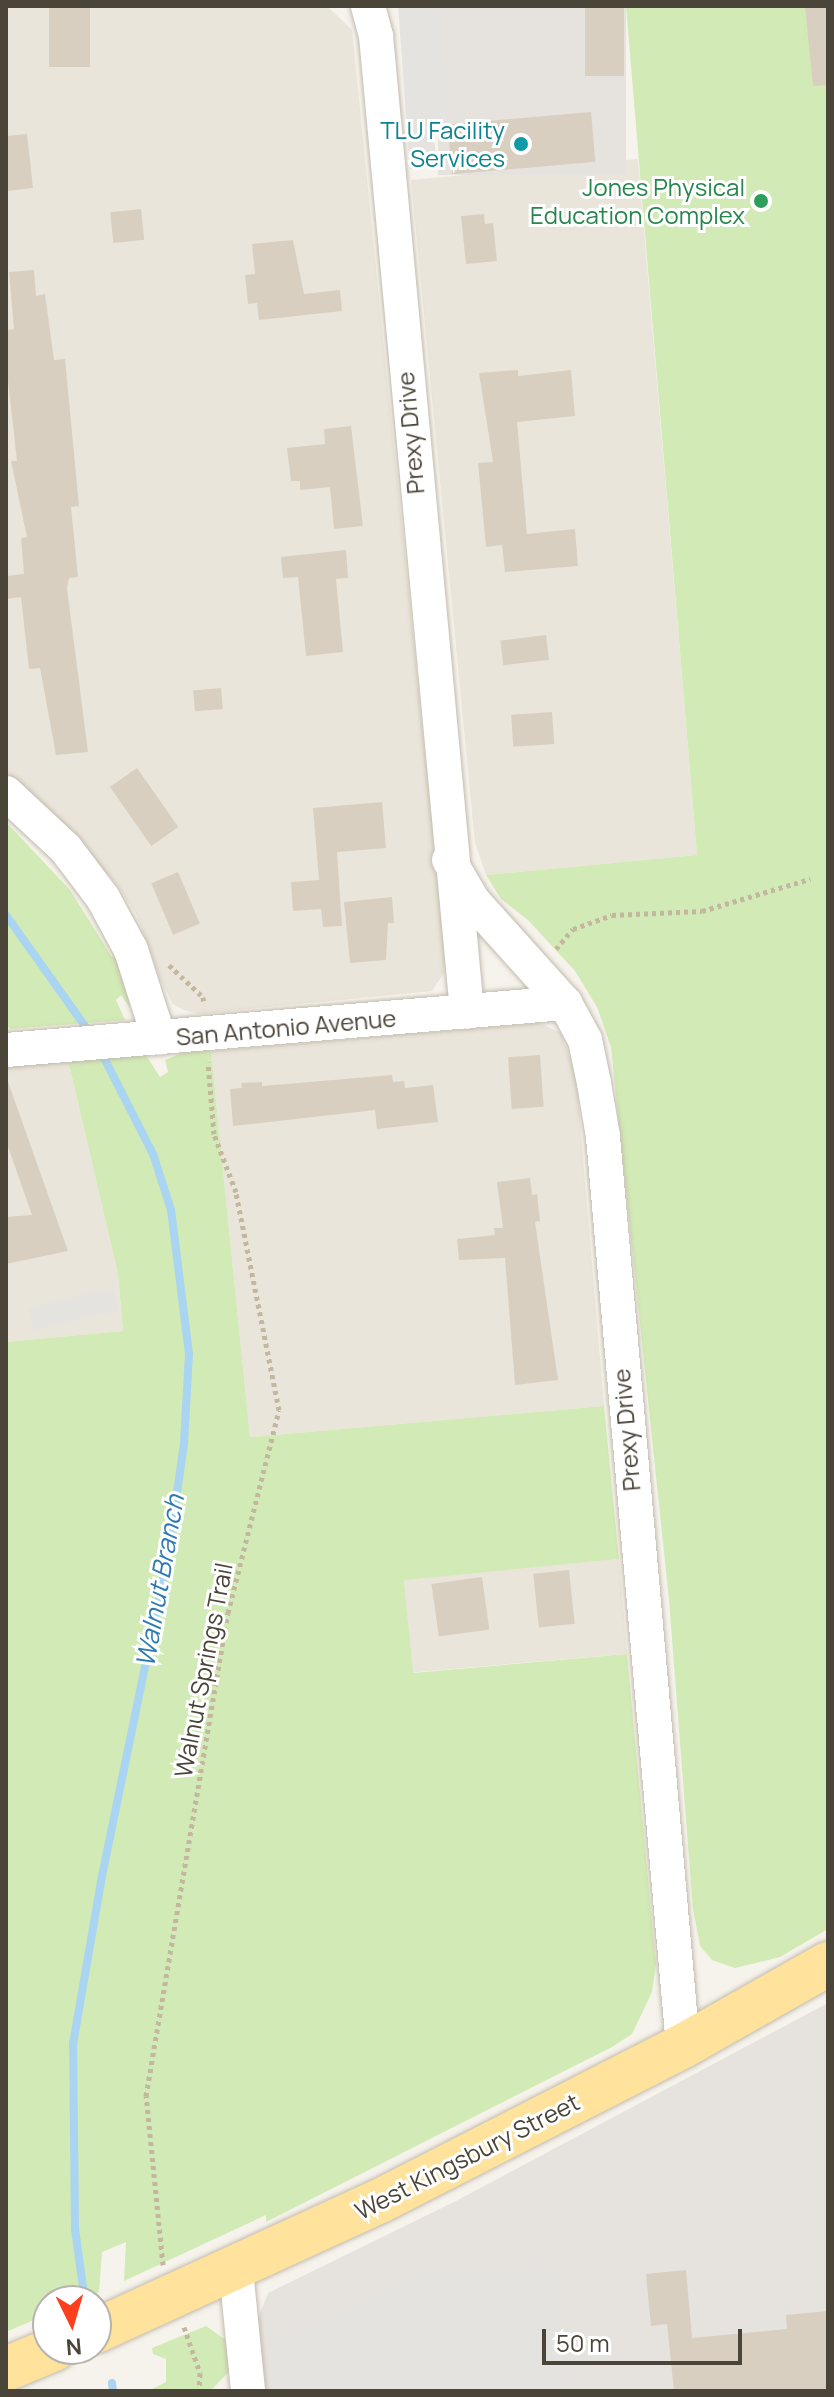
<!DOCTYPE html>
<style>
body{margin:0}
#map{position:relative;width:834px;height:2397px;overflow:hidden;background:#f6f3ec;font-family:Manrope,sans-serif}
div>[style]{position:absolute}
.residential>*{inset:0;background:#eae5da;transform-origin:0 0}
.industrial>*{inset:0;background:#e6e2dd;transform-origin:0 0}
.green>*{inset:0;background:#d2eab5}
.parking>*{inset:0;background:#e5e3e0;transform-origin:0 0}
.stream>*{height:8px;margin:-4px;padding:0 4px;transform-origin:4px;border-radius:4px;background:#a9d4f2}
.building>*{inset:0;background:#d8cfc1;transform-origin:0 0}
.path>*{height:5px;margin-top:-2.5px;transform-origin:0;background:repeating-linear-gradient(90deg,#c4b79f 0 4px,transparent 0 8px)}
.roads{filter:drop-shadow(0 0 2px #c2bbae) drop-shadow(0 0 2px #c2bbae)}
.minor>*{height:34px;margin:-17px;padding:0 17px;transform-origin:17px;border-radius:17px;background:#fff}
.major>*{height:44px;margin:-22px;padding:0 22px;transform-origin:22px;border-radius:22px;background:#ffe39c}
.dots>*{width:22px;height:22px;translate:-50% -50%;box-sizing:border-box;border:4px solid #fff;border-radius:50%}
span{translate:-50% -50%;white-space:nowrap;text-align:center;line-height:1.15;-webkit-text-stroke:6px #fff;paint-order:stroke}
.culture-label{font-size:24px;color:#0d838f}
.right{translate:-100% -50%;text-align:right}
.leisure-label{font-size:24px;color:#27864d}
.street-label{font-size:24px;color:#4b4439}
.water-label{font-size:26px;color:#2e7ab2;font-style:italic}
.frame{position:absolute;inset:0;border:8px solid #4b4439;pointer-events:none}
.north{position:absolute;left:32px;top:2285px;width:80px;height:80px;box-sizing:border-box;background:#fff;border:2px solid #b7b4b0;border-radius:50%;rotate:175deg;font-size:22px;font-weight:700;line-height:32px;text-align:center;color:#4b4439}
.north::after{content:'';display:block;margin:auto;width:28px;height:36px;background:#fc3f1d;clip-path:polygon(50% 0,100% 100%,50% 72%,0 100%)}
.scale{position:absolute;left:542px;top:2329px;width:200px;height:36px;box-sizing:border-box;border:4px solid #4b4439;border-top:0;padding-left:10px;font-size:24px;line-height:28px;white-space:nowrap;color:#4b4439;-webkit-text-stroke:6px #fff;paint-order:stroke}
</style>
<div id="map">
<div class="residential">
<i style="clip-path:polygon(6px 6px,311px 6px,328px 7px,352px 30px,445px 954px,444px 973px,432px 991px,199px 1014px,184px 1010px,173px 1004px,162px 983px,136px 914px,115px 882px,6px 772px)"></i>
<i style="clip-path:polygon(638px 159px,697px 855px,486px 875px,475px 843px,411px 180px)"></i>
<i style="clip-path:polygon(539px 1023px,561px 1033px,576px 1074px,604px 1406px,250px 1437px,211px 1051px)"></i>
<i style="clip-path:polygon(68px 1060px,118px 1274px,123px 1331px,6px 1342px,6px 1065px)"></i>
<i style="left:619px;top:1559px;width:95px;height:216px;rotate:85deg"></i>
</div>
<div class="industrial">
<i style="left:438px;top:6px;width:188px;height:169px"></i>
<i style="clip-path:polygon(828px 2003px,828px 2391px,266px 2391px,257px 2321px,268px 2293px,456px 2201px)"></i>
</div>
<div class="green">
<i style="clip-path:polygon(626px 6px,828px 6px,828px 1929px,780px 1957px,735px 1968px,712px 1960px,700px 1946px,693px 1909px,669px 1600px,611px 1047px,597px 1007px,575px 971px,528px 920px,501px 899px,486px 875px,697px 855px)"></i>
<i style="clip-path:polygon(6px 822px,70px 890px,112px 957px,123px 955px,130px 1008px,121px 995px,116px 1000px,125px 1020px,10px 1029px,6px 1024px)"></i>
<i style="clip-path:polygon(190px 1050px,211px 1051px,250px 1437px,604px 1406px,619px 1559px,404px 1580px,413px 1673px,627px 1654px,656px 1964px,652px 1992px,632px 2034px,612px 2047px,266px 2222px,266px 2215px,124px 2281px,126px 2242px,102px 2252px,99px 2292px,78px 2301px,48px 2301px,48px 2314px,6px 2332px,6px 1342px,123px 1331px,118px 1274px,68px 1060px,144px 1052px,160px 1077px,168px 1072px,165px 1060px)"></i>
<i style="clip-path:polygon(206px 2326px,230px 2343px,233px 2368px,210px 2391px,148px 2391px,166px 2382px,166px 2359px,153px 2354px,152px 2348px)"></i>
</div>
<div class="parking">
<i style="clip-path:polygon(398px 6px,438px 6px,447px 127px,433px 128px,437px 166px,410px 169px)"></i>
<i style="left:113px;top:1288px;width:23px;height:87px;rotate:77deg"></i>
<i style="clip-path:polygon(554px 2266px,565px 2391px,283px 2391px,278px 2384px,267px 2345px,418px 2276px)"></i>
</div>
<div class="stream">
<i style="left:6px;top:915px;width:145px;rotate:54.6deg"></i>
<i style="left:83px;top:2287px;width:59px;rotate:-97.9deg"></i>
<i style="left:75px;top:2229px;width:185px;rotate:-90.6deg"></i>
<i style="left:73px;top:2044px;width:170px;rotate:-80.2deg"></i>
<i style="left:102px;top:1876px;width:334px;rotate:-78.4deg"></i>
<i style="left:169px;top:1549px;width:107px;rotate:-81.9deg"></i>
<i style="left:184px;top:1443px;width:89px;rotate:-86.8deg"></i>
<i style="left:189px;top:1354px;width:145px;rotate:-97.1deg"></i>
<i style="left:171px;top:1210px;width:59px;rotate:-107.8deg"></i>
<i style="left:153px;top:1154px;width:114px;rotate:-117deg"></i>
<i style="left:112px;top:2383px;width:8px;rotate:83deg"></i>
</div>
<div class="building">
<i style="left:49px;top:6px;width:41px;height:61px"></i>
<i style="left:585px;top:6px;width:39px;height:70px"></i>
<i style="clip-path:polygon(805px 6px,828px 6px,828px 85px,813px 86px)"></i>
<i style="left:591px;top:112px;width:50px;height:144px;rotate:85deg"></i>
<i style="clip-path:polygon(27px 134px,33px 188px,6px 191px,6px 136px)"></i>
<i style="left:141px;top:209px;width:31px;height:31px;rotate:84deg"></i>
<i style="clip-path:polygon(484px 214px,485px 224px,493px 223px,497px 261px,466px 264px,461px 216px)"></i>
<i style="clip-path:polygon(293px 240px,304px 294px,340px 290px,342px 311px,259px 320px,257px 303px,248px 304px,245px 275px,255px 274px,252px 244px)"></i>
<i style="clip-path:polygon(34px 270px,36px 296px,45px 294px,54px 360px,65px 359px,79px 506px,71px 507px,78px 577px,69px 578px,67px 588px,88px 752px,56px 755px,40px 668px,29px 669px,21px 597px,6px 599px,6px 576px,24px 574px,21px 538px,27px 537px,11px 461px,17px 461px,6px 363px,6px 330px,14px 329px,9px 272px)"></i>
<i style="clip-path:polygon(518px 370px,518px 376px,571px 370px,575px 416px,517px 422px,527px 534px,575px 529px,578px 566px,505px 572px,502px 545px,486px 547px,478px 463px,493px 462px,479px 373px)"></i>
<i style="clip-path:polygon(351px 426px,363px 526px,334px 529px,330px 487px,300px 490px,300px 481px,291px 481px,287px 448px,325px 444px,324px 429px)"></i>
<i style="clip-path:polygon(346px 550px,348px 578px,336px 579px,343px 652px,306px 656px,298px 577px,283px 578px,281px 557px)"></i>
<i style="left:546px;top:635px;width:25px;height:46px;rotate:83deg"></i>
<i style="left:221px;top:688px;width:21px;height:28px;rotate:85deg"></i>
<i style="left:552px;top:712px;width:32px;height:41px;rotate:86deg"></i>
<i style="left:137px;top:768px;width:72px;height:33px;rotate:55deg"></i>
<i style="clip-path:polygon(382px 802px,386px 848px,337px 852px,342px 926px,323px 927px,321px 909px,293px 911px,291px 882px,319px 880px,313px 808px)"></i>
<i style="left:178px;top:872px;width:56px;height:29px;rotate:67deg"></i>
<i style="clip-path:polygon(392px 897px,394px 923px,388px 923px,386px 960px,350px 963px,344px 902px)"></i>
<i style="left:540px;top:1055px;width:52px;height:32px;rotate:86deg"></i>
<i style="clip-path:polygon(392px 1075px,393px 1082px,404px 1081px,405px 1088px,433px 1085px,438px 1122px,377px 1129px,375px 1110px,233px 1126px,230px 1089px,242px 1088px,241px 1083px,262px 1082px,262px 1086px)"></i>
<i style="clip-path:polygon(6px 1076px,68px 1251px,6px 1264px,6px 1217px,32px 1215px,6px 1141px)"></i>
<i style="clip-path:polygon(530px 1178px,532px 1195px,537px 1194px,540px 1221px,535px 1222px,558px 1380px,515px 1385px,505px 1258px,459px 1260px,457px 1239px,495px 1235px,494px 1228px,503px 1228px,497px 1182px)"></i>
<i style="left:569px;top:1570px;width:54px;height:36px;rotate:84deg"></i>
<i style="left:482px;top:1577px;width:53px;height:51px;rotate:82deg"></i>
<i style="clip-path:polygon(686px 2270px,692px 2338px,787px 2329px,786px 2315px,828px 2311px,828px 2391px,674px 2391px,667px 2324px,651px 2326px,646px 2274px)"></i>
</div>
<div class="path">
<i style="left:556px;top:949px;width:26px;rotate:-50deg"></i>
<i style="left:573px;top:929px;width:41px;rotate:-19.7deg"></i>
<i style="left:612px;top:915px;width:90px;rotate:-2.5deg"></i>
<i style="left:702px;top:911px;width:113px;rotate:-16.5deg"></i>
<i style="left:169px;top:965px;width:47px;rotate:43.3deg"></i>
<i style="left:203px;top:997px;width:7px;rotate:82deg"></i>
<i style="left:163px;top:2265px;width:170px;rotate:-95.7deg"></i>
<i style="left:146px;top:2096px;width:490px;rotate:-80.4deg"></i>
<i style="left:228px;top:1613px;width:209px;rotate:-75.9deg"></i>
<i style="left:279px;top:1410px;width:222px;rotate:-101.2deg"></i>
<i style="left:236px;top:1192px;width:62px;rotate:-110.8deg"></i>
<i style="left:214px;top:1134px;width:72px;rotate:-94.8deg"></i>
<i style="left:184px;top:2327px;width:49px;rotate:70.8deg"></i>
<i style="left:200px;top:2373px;width:18px;rotate:93deg"></i>
</div>
<div class="roads">
<div class="minor">
<i style="left:368px;top:6px;width:31px;rotate:75deg"></i>
<i style="left:376px;top:36px;width:980px;rotate:84.67deg"></i>
<i style="left:6px;top:793px;width:82px;rotate:43deg"></i>
<i style="left:66px;top:849px;width:61px;rotate:52.9deg"></i>
<i style="left:103px;top:898px;width:59px;rotate:61.7deg"></i>
<i style="left:131px;top:950px;width:92px;rotate:72.3deg"></i>
<i style="left:449px;top:860px;width:48px;rotate:59.7deg"></i>
<i style="left:473px;top:901px;width:137px;rotate:48deg"></i>
<i style="left:565px;top:1003px;width:42px;rotate:61.6deg"></i>
<i style="left:585px;top:1040px;width:44px;rotate:78.2deg"></i>
<i style="left:594px;top:1083px;width:55px;rotate:80.5deg"></i>
<i style="left:603px;top:1137px;width:913px;rotate:84.97deg"></i>
<i style="left:6px;top:1050px;width:561px;rotate:-4.81deg"></i>
<i style="left:236px;top:2270px;width:122px;rotate:84.3deg"></i>
</div>
<div class="major">
<i style="left:96px;top:2331px;width:312px;rotate:-24.6deg"></i>
<i style="left:380px;top:2201px;width:340px;rotate:-27.1deg"></i>
<i style="left:683px;top:2046px;width:167px;rotate:-29.5deg"></i>
<i style="left:6px;top:2369px;width:52px;rotate:-22.6deg"></i>
</div>
</div>
<div class="dots">
<i style="left:521px;top:144px;background:#0f9aa8"></i>
<i style="left:761px;top:201px;background:#2e9e5b"></i>
</div>
<div class="culture-label">
<span class="right" style="left:505px;top:144px">TLU Facility<br>Services</span>
</div>
<div class="leisure-label">
<span class="right" style="left:745px;top:201px">Jones Physical<br>Education Complex</span>
</div>
<div class="street-label">
<span style="left:410px;top:433px;rotate:-95deg">Prexy Drive</span>
<span style="left:286px;top:1027px;rotate:-5deg">San Antonio Avenue</span>
<span style="left:626px;top:1430px;rotate:-95deg">Prexy Drive</span>
<span style="left:203px;top:1670px;rotate:-79deg">Walnut Springs Trail</span>
<span style="left:467px;top:2156px;rotate:-27deg">West Kingsbury Street</span>
</div>
<div class="water-label">
<span style="left:160px;top:1581px;rotate:-80deg">Walnut Branch</span>
</div>
<div class="frame"></div>
<div class="north">N</div>
<div class="scale">50 m</div>
</div>
